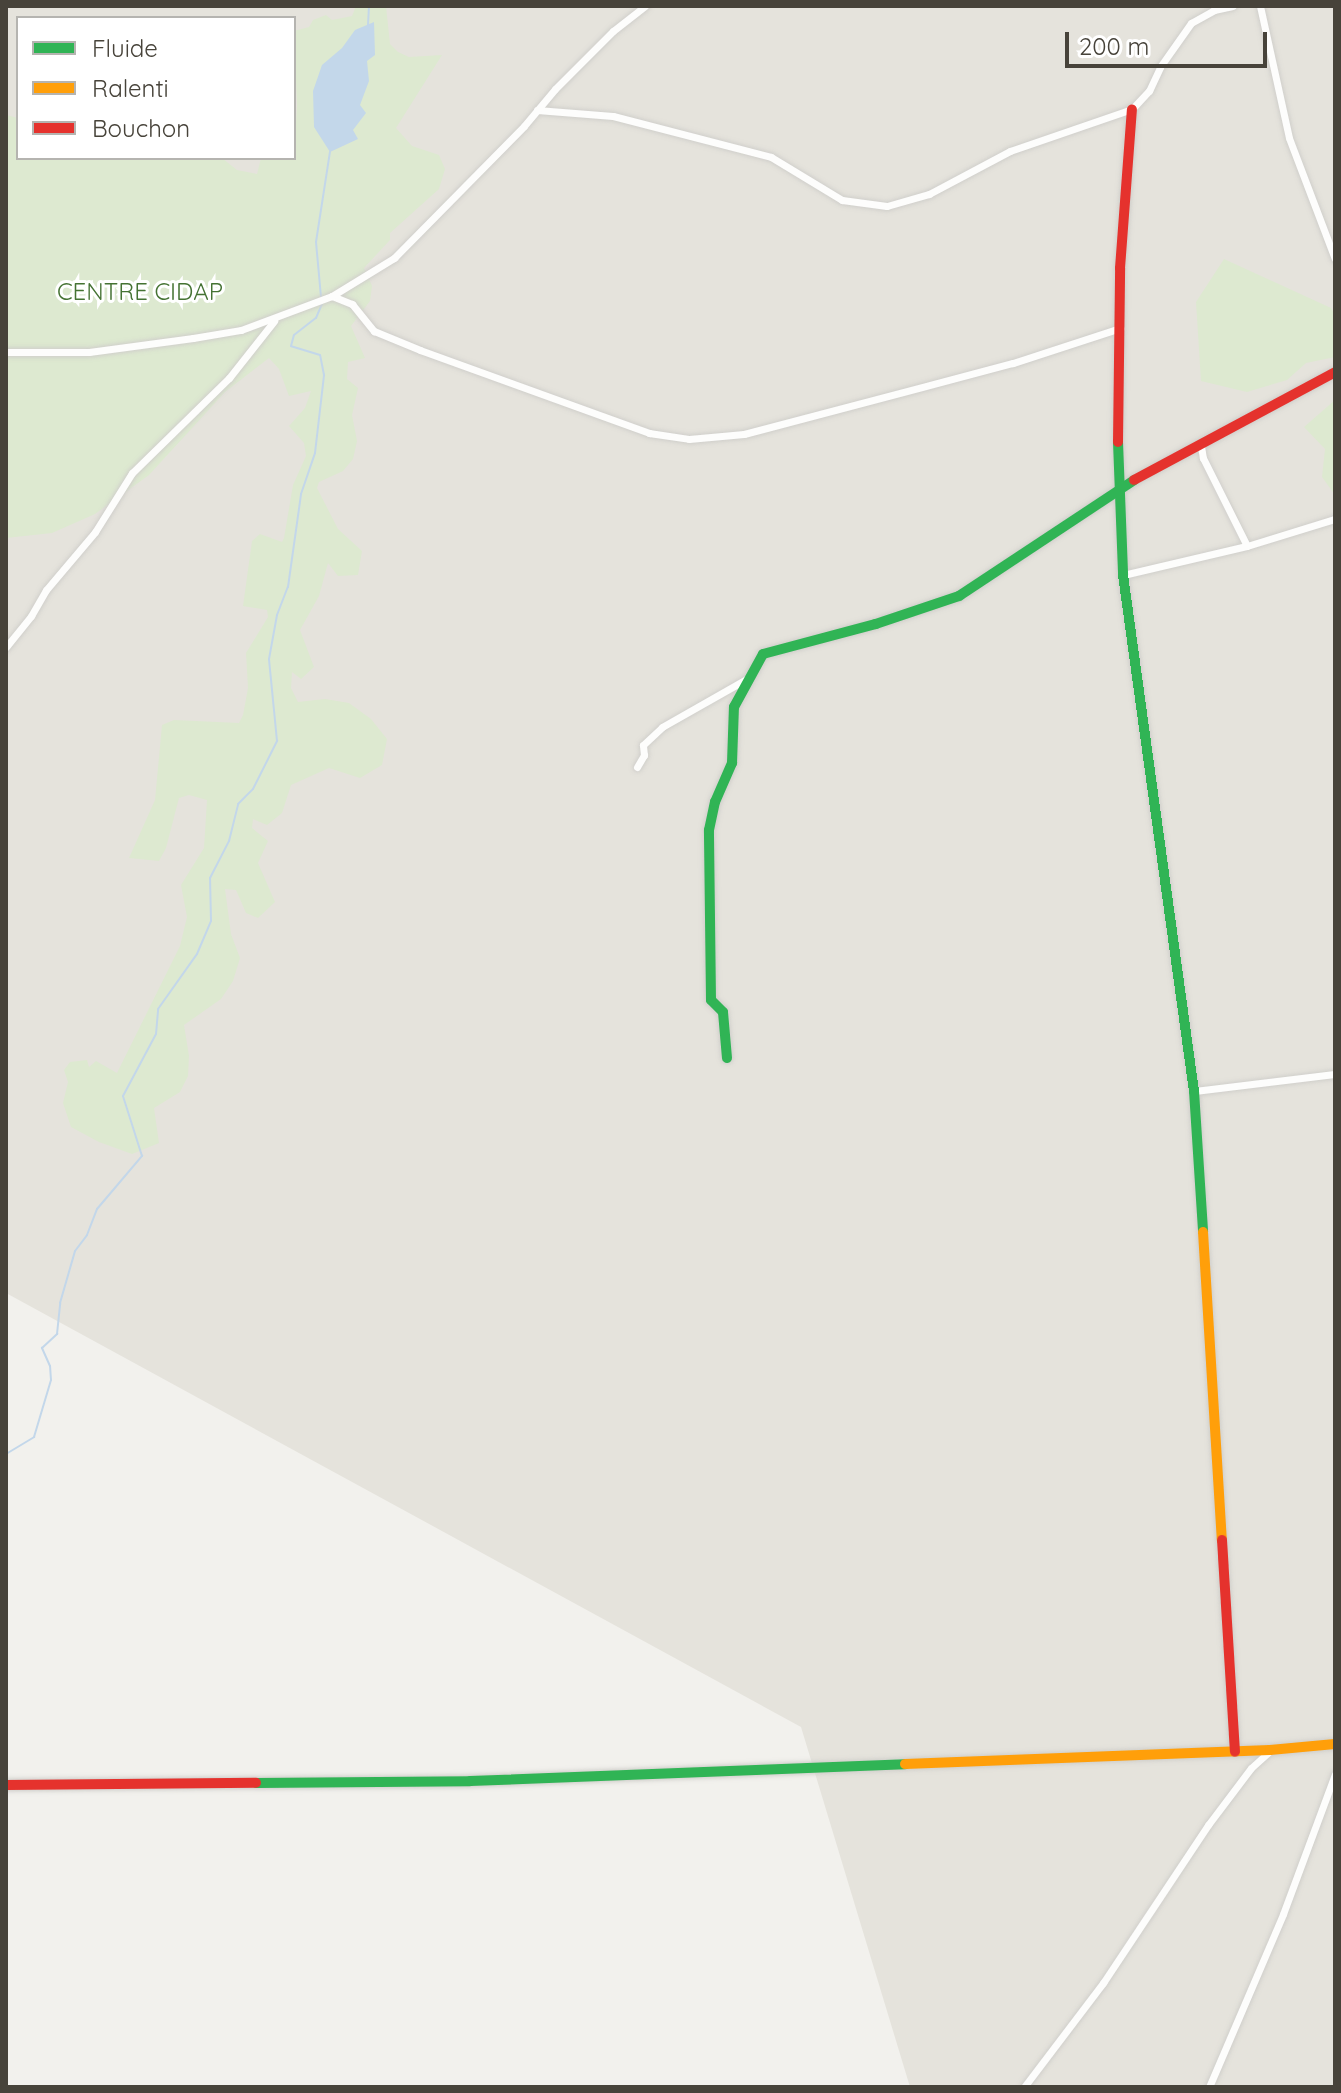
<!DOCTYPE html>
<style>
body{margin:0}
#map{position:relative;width:1341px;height:2093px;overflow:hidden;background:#f2f1ed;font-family:Quicksand,sans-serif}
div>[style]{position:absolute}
.residential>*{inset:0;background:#e5e3dc}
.green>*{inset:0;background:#dde9d0}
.water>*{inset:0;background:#c3d7ea}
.stream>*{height:2px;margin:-1px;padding:0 1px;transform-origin:1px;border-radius:1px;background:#c3d7ea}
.roads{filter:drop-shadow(0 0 2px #d0cfcb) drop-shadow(0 0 2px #d0cfcb)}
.street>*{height:7px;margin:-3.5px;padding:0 3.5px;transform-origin:3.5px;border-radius:3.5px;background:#fdfdfc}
.fast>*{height:10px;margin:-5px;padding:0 5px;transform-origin:5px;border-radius:5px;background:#30b455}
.slow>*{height:10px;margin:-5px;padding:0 5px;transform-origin:5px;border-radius:5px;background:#ff9f0a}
.jam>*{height:10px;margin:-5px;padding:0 5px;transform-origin:5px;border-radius:5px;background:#e5322d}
span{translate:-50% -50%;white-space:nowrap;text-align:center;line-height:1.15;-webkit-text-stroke:6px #fff;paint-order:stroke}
.park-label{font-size:24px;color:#457333}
.frame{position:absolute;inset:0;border:8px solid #47433a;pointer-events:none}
.legend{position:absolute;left:16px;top:16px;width:280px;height:144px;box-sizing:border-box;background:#fff;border:2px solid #b5b4b0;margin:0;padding:10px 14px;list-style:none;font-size:24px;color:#47433a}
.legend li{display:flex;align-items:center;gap:16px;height:40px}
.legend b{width:40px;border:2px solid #b5b4b0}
.scale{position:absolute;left:1065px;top:32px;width:202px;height:36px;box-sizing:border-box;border:4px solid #47433a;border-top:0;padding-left:10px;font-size:24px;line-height:28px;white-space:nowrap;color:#47433a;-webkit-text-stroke:6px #fff;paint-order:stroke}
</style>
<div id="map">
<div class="residential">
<i style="clip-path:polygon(evenodd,6px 6px,1335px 6px,1335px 2087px,910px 2087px,801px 1727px,6px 1293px,6px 6px,18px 18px,294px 18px,294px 158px,18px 158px,18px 18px)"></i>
</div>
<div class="green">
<i style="clip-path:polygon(356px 6px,386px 6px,390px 44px,398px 52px,409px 57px,442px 55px,396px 128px,412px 146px,439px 155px,445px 169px,439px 189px,390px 233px,390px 240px,364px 268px,372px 286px,370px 301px,351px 326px,365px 358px,348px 362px,347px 379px,358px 388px,352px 415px,357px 441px,353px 459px,343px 471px,319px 482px,317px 488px,338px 529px,362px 551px,358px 575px,338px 576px,328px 563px,319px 596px,300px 630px,314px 667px,301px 679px,292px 672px,291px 688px,298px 702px,325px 699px,349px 703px,371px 719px,387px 739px,382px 765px,360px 778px,329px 768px,291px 785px,282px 813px,267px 825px,253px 819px,252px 828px,268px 841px,258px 863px,275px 902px,258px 918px,246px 913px,236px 890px,225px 889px,231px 934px,240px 958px,233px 981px,221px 999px,184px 1025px,189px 1056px,188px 1076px,180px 1092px,154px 1108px,159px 1143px,132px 1154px,99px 1142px,71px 1127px,63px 1103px,68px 1082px,64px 1070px,70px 1062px,87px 1060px,89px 1067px,96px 1061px,117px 1073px,180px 946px,187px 917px,181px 885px,204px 848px,207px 800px,189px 795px,179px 798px,166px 848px,159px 861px,129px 858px,155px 800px,162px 725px,174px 720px,239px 723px,243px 715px,248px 688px,246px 653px,268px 617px,267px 610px,243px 606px,252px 541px,260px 534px,282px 542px,284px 538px,293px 485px,306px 456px,304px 443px,289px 426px,305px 408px,311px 391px,289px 396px,279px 369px,269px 358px,225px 392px,149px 475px,95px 514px,52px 533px,6px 538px,6px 115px,18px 118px,18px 158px,222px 158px,237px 170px,257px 174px,261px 158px,294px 158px,297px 105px,294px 31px,309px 27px,313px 20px,326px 15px,332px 20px,352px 16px)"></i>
<i style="clip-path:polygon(1224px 259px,1331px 308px,1335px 315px,1335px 357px,1306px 363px,1287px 380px,1247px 392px,1201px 381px,1196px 302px)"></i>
<i style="clip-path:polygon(1335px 400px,1335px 495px,1322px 477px,1325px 449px,1304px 427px)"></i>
</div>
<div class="water">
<i style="clip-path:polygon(374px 22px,375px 55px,367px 61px,369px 81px,360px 105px,366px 113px,353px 130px,358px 139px,330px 152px,314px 127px,313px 91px,322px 65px,342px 48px,355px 30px)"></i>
</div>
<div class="stream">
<i style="left:368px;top:25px;width:19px;rotate:-87deg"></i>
<i style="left:321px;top:297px;width:55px;rotate:-95.2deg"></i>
<i style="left:316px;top:242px;width:91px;rotate:-81.2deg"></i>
<i style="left:6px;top:1454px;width:33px;rotate:-31deg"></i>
<i style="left:34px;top:1437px;width:59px;rotate:-73.4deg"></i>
<i style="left:51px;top:1380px;width:14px;rotate:-94deg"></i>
<i style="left:50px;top:1366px;width:20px;rotate:-114deg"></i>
<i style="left:42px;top:1348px;width:21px;rotate:-43deg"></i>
<i style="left:57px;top:1334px;width:31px;rotate:-84deg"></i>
<i style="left:60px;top:1303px;width:54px;rotate:-73.9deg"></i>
<i style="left:75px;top:1251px;width:20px;rotate:-53deg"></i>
<i style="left:87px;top:1235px;width:28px;rotate:-69deg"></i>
<i style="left:97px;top:1209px;width:70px;rotate:-49.7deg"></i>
<i style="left:142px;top:1156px;width:63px;rotate:-107.6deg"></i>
<i style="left:123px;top:1096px;width:70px;rotate:-62deg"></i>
<i style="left:156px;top:1034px;width:25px;rotate:-85deg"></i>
<i style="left:158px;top:1009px;width:67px;rotate:-54.7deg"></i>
<i style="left:197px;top:954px;width:36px;rotate:-67deg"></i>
<i style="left:211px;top:921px;width:43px;rotate:-91.3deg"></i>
<i style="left:210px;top:878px;width:42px;rotate:-62.8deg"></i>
<i style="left:229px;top:841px;width:38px;rotate:-76deg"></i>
<i style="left:238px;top:804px;width:21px;rotate:-45deg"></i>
<i style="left:253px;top:789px;width:54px;rotate:-63.4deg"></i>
<i style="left:277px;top:741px;width:82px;rotate:-95.6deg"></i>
<i style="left:269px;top:659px;width:45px;rotate:-79.7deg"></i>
<i style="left:277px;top:615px;width:30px;rotate:-69deg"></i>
<i style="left:288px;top:587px;width:94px;rotate:-82deg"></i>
<i style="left:301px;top:494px;width:43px;rotate:-71.1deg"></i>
<i style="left:315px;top:453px;width:79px;rotate:-83.4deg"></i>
<i style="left:324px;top:375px;width:20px;rotate:-101deg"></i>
<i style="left:320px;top:355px;width:30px;rotate:-163deg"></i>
<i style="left:291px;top:346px;width:11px;rotate:-75deg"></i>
<i style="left:294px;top:335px;width:28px;rotate:-38deg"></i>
<i style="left:316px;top:318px;width:15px;rotate:-67deg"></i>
</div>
<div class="roads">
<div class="street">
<i style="left:1260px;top:6px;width:135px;rotate:77.6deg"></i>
<i style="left:1289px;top:138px;width:129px;rotate:69.2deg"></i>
<i style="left:537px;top:110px;width:76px;rotate:4.5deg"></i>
<i style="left:613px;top:116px;width:163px;rotate:14.5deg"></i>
<i style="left:771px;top:157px;width:83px;rotate:31.2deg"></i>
<i style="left:842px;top:200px;width:45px;rotate:7.6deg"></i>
<i style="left:887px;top:206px;width:44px;rotate:-15.9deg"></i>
<i style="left:929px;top:194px;width:92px;rotate:-28deg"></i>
<i style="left:1010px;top:151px;width:129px;rotate:-19deg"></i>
<i style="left:1132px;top:109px;width:25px;rotate:-47deg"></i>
<i style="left:1149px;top:91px;width:26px;rotate:-65deg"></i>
<i style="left:1160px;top:67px;width:54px;rotate:-54.8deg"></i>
<i style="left:1191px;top:23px;width:26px;rotate:-29deg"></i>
<i style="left:1214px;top:10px;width:19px;rotate:-12deg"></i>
<i style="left:332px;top:296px;width:22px;rotate:22deg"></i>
<i style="left:352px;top:304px;width:35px;rotate:51deg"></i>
<i style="left:374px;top:331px;width:50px;rotate:22.4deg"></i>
<i style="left:420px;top:350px;width:244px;rotate:19.9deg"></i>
<i style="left:649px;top:433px;width:40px;rotate:8.5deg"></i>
<i style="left:689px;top:439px;width:55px;rotate:-5.2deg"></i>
<i style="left:744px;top:434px;width:278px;rotate:-14.8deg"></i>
<i style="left:1013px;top:363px;width:113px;rotate:-18.1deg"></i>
<i style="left:6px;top:352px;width:83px"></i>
<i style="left:89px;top:352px;width:105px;rotate:-7.7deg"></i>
<i style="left:193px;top:338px;width:49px;rotate:-9.5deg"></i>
<i style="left:241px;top:330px;width:97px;rotate:-20.5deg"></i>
<i style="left:332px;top:296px;width:73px;rotate:-31.5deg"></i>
<i style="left:394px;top:258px;width:185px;rotate:-45.4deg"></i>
<i style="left:524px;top:126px;width:48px;rotate:-50deg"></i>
<i style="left:555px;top:89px;width:82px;rotate:-45deg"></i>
<i style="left:613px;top:31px;width:41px;rotate:-38deg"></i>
<i style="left:1201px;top:446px;width:12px;rotate:81deg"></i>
<i style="left:1203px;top:458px;width:98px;rotate:63.4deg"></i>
<i style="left:1123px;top:575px;width:127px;rotate:-13.2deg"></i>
<i style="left:1247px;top:546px;width:92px;rotate:-17.1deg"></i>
<i style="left:6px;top:647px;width:40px;rotate:-51deg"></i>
<i style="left:31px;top:616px;width:30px;rotate:-60deg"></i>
<i style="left:46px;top:590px;width:76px;rotate:-49.8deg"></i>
<i style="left:95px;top:532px;width:70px;rotate:-57.9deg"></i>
<i style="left:132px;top:473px;width:136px;rotate:-44.4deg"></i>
<i style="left:229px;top:378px;width:73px;rotate:-51.7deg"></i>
<i style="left:637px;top:767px;width:14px;rotate:-60deg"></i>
<i style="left:644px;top:755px;width:10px;rotate:-96deg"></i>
<i style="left:643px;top:745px;width:26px;rotate:-43deg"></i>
<i style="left:662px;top:727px;width:101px;rotate:-29.6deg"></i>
<i style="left:1194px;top:1091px;width:142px;rotate:-6.9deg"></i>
<i style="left:1024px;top:2087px;width:131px;rotate:-52.8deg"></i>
<i style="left:1103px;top:1983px;width:190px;rotate:-56.4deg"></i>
<i style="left:1208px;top:1825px;width:71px;rotate:-53deg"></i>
<i style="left:1251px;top:1768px;width:25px;rotate:-42deg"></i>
<i style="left:1209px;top:2087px;width:188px;rotate:-66.8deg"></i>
<i style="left:1283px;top:1914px;width:149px;rotate:-69.6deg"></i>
</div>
<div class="fast">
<i style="left:1118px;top:442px;width:133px;rotate:87.8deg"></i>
<i style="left:1123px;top:575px;width:521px;rotate:82.17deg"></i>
<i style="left:1194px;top:1091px;width:141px;rotate:86.3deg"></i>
<i style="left:727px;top:1058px;width:46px;rotate:-95deg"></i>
<i style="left:723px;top:1012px;width:17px;rotate:-135deg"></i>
<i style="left:711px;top:1000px;width:170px;rotate:-90.7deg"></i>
<i style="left:709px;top:830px;width:29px;rotate:-78deg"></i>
<i style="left:715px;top:802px;width:43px;rotate:-66.4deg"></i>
<i style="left:732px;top:763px;width:56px;rotate:-88deg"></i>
<i style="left:734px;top:707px;width:60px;rotate:-61.3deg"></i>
<i style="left:763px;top:654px;width:117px;rotate:-14.9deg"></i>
<i style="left:876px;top:624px;width:88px;rotate:-18.6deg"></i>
<i style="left:959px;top:596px;width:210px;rotate:-33.5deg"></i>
<i style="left:256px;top:1783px;width:214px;rotate:-0.5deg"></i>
<i style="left:470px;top:1781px;width:435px;rotate:-2.2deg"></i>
</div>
<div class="slow">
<i style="left:1203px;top:1232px;width:309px;rotate:86.5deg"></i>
<i style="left:905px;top:1764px;width:365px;rotate:-2.2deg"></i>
<i style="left:1270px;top:1750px;width:65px;rotate:-5.3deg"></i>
</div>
<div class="jam">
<i style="left:1118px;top:442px;width:174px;rotate:-89.3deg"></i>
<i style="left:1120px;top:268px;width:159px;rotate:-85.7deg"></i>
<i style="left:1134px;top:480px;width:228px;rotate:-28.2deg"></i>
<i style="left:1222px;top:1540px;width:212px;rotate:86.5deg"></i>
<i style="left:6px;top:1785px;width:250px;rotate:-0.5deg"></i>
</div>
</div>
<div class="park-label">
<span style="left:140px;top:292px">CENTRE CIDAP</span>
</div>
<div class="frame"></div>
<ul class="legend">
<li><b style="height:10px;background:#30b455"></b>Fluide</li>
<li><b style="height:10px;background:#ff9f0a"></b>Ralenti</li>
<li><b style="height:10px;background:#e5322d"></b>Bouchon</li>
</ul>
<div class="scale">200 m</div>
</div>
